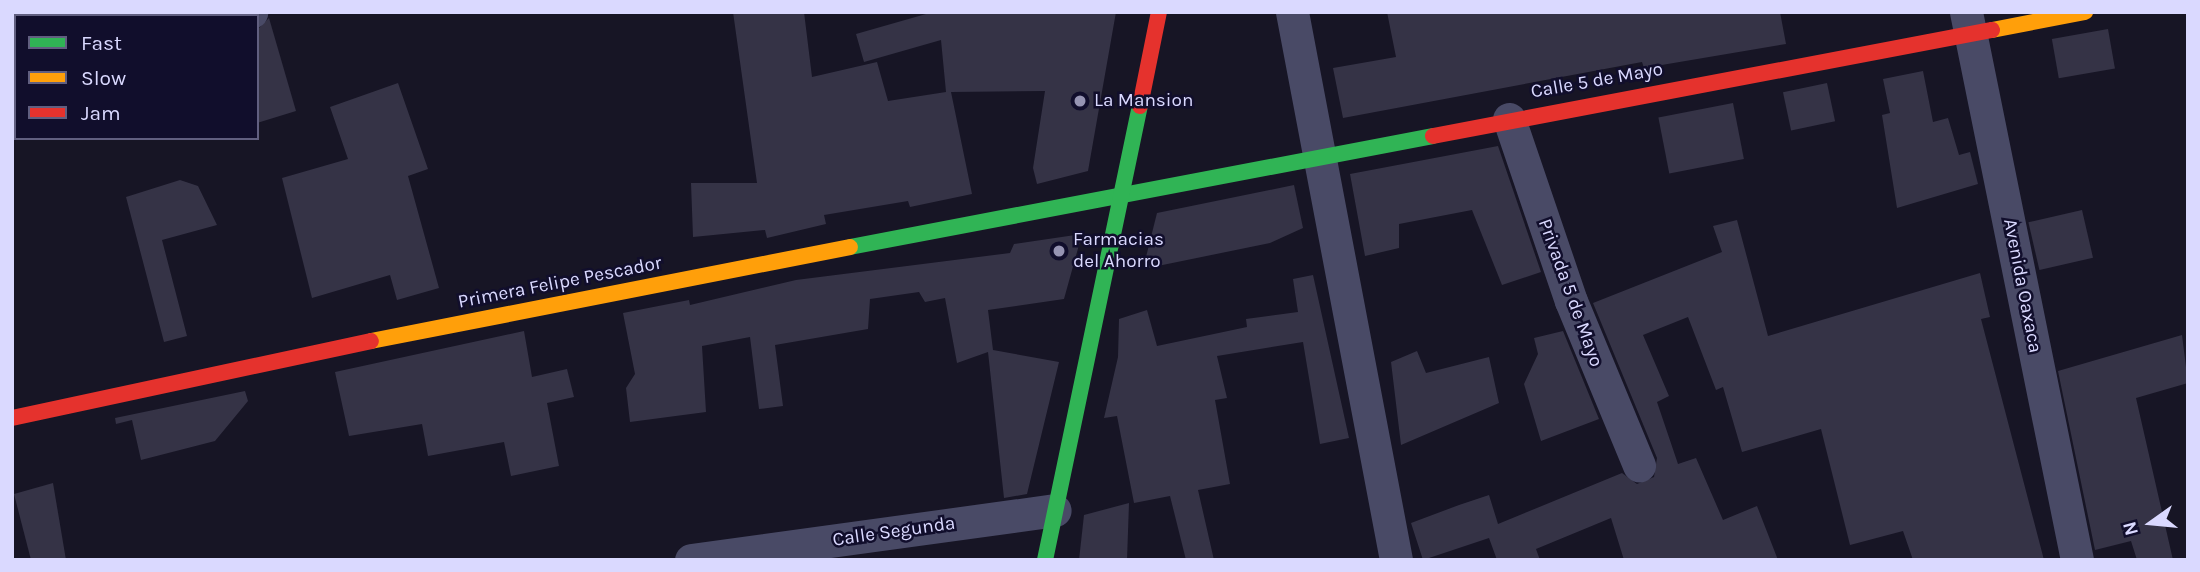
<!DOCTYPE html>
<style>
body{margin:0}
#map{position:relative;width:2200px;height:572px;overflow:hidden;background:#171525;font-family:Karla,sans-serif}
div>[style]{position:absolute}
.building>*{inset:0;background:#353346;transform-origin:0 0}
.street>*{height:33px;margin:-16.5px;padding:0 16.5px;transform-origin:16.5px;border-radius:16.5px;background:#494a66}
.fast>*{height:16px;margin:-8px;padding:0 8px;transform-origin:8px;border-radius:8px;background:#30b455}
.slow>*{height:16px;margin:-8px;padding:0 8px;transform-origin:8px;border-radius:8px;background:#ff9f0a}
.jam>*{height:16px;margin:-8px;padding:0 8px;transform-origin:8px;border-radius:8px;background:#e5322d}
.dots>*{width:19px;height:19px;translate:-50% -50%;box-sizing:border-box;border:4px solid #110e2c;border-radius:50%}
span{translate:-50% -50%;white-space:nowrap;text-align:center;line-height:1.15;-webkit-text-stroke:5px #110e2c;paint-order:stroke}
.street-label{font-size:19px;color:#dad9ff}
.poi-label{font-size:19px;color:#dad9ff}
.left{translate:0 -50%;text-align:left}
.frame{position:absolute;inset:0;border:14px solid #dad9ff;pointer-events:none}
.legend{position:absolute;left:14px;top:14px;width:245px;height:126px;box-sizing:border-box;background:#110e2c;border:2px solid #615f80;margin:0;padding:9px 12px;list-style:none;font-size:21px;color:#dad9ff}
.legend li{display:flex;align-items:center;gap:14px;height:35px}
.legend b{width:35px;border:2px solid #615f80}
.north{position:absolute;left:2116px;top:488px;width:70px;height:70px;-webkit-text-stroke:5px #110e2c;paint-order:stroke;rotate:255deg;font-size:19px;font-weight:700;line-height:28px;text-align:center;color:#dad9ff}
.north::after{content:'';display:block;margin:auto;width:24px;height:32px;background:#dad9ff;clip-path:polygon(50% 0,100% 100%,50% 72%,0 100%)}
</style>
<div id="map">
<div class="building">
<i style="clip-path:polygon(733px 12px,804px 12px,812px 77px,877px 62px,888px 101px,946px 92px,941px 40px,864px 62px,856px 34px,933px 12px,1116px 12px,1088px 171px,1037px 184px,1033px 168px,1045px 91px,951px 92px,972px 194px,910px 207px,908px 201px,824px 215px,826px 224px,767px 238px,765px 230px,693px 237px,691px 183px,757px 183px)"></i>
<i style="clip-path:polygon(1387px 12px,1780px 12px,1786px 44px,1644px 68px,1642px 62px,1343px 118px,1333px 68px,1396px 57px)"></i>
<i style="clip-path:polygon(269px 18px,296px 111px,257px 123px,257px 30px)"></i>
<i style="left:2108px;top:29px;width:40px;height:57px;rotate:80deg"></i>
<i style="clip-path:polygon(1923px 71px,1933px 122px,1948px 118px,1959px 155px,1970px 152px,1978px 184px,1897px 208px,1882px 115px,1890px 113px,1883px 79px)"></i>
<i style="clip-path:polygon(398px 83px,428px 169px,408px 176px,439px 288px,397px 300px,390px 275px,312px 298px,282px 178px,348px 159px,330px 107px)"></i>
<i style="left:1827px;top:83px;width:39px;height:45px;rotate:78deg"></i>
<i style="left:1733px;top:103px;width:57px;height:76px;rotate:79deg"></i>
<i style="clip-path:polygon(1498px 146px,1541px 272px,1502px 285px,1472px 210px,1399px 224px,1399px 248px,1365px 256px,1350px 174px)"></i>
<i style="clip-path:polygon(180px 180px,198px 186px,217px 225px,162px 240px,187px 336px,164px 342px,126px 197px)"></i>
<i style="clip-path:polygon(1294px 185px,1303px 228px,1270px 243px,1143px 269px,1157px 213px)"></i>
<i style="left:2082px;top:210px;width:49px;height:55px;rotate:77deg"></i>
<i style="clip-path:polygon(1737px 220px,1768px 336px,1980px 273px,1990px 317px,1981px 319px,2044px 560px,1913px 560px,1903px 531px,1850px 545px,1821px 429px,1742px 452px,1723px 387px,1716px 390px,1688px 317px,1643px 335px,1669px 396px,1657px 402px,1678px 464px,1696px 458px,1723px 520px,1757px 506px,1778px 560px,1624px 560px,1611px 518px,1536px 549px,1540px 560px,1497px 560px,1489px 538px,1423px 560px,1411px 523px,1459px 505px,1489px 495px,1498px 524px,1622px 473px,1637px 484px,1654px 477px,1657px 458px,1593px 303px,1722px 252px,1713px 226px)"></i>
<i style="clip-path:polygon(1082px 234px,1064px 299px,988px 310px,993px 350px,1059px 362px,1027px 494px,1004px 498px,988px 352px,957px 363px,945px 298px,925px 302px,919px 292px,870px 299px,868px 329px,775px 345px,783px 406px,759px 409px,750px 337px,702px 346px,706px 412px,630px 422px,626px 388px,635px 374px,623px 313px,689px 300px,690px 305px,796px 280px,1010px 253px,1014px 244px)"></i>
<i style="clip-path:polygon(1313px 275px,1349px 438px,1320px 444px,1303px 342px,1217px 356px,1227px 398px,1215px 400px,1230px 484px,1198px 490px,1214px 560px,1186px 560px,1170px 496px,1134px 503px,1117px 416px,1104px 418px,1118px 357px,1119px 319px,1147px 310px,1157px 346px,1247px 327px,1246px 319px,1298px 312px,1293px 279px)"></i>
<i style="clip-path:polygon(524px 331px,532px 377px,567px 369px,574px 397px,547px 403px,559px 466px,511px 476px,504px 442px,428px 456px,422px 424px,349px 436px,335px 372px)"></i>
<i style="clip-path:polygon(1563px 331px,1599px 419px,1541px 441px,1524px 384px,1538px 354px,1534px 338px)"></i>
<i style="clip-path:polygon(2182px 335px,2188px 383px,2136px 398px,2173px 560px,2137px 560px,2131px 541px,2095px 550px,2058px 371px)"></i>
<i style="clip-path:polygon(1417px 351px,1426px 373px,1489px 357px,1499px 403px,1401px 445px,1391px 362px)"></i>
<i style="clip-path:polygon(245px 391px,248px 401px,215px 441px,141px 460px,132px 420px,116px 424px,115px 418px)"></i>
<i style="clip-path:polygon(53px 483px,66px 560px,31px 560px,14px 494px)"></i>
<i style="clip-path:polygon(1129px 503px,1127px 560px,1079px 560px,1084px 515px)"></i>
</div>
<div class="street">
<i style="left:1292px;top:12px;width:558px;rotate:79.25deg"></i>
<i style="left:1966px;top:12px;width:559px;rotate:78.55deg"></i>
<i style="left:239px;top:16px;width:13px;rotate:-18deg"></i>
<i style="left:12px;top:84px;width:4px;rotate:-14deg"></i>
<i style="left:1509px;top:119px;width:192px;rotate:71.2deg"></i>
<i style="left:1571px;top:301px;width:178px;rotate:67.5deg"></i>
<i style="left:691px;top:560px;width:367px;rotate:-7.8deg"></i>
</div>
<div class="fast">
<i style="left:850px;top:247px;width:593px;rotate:-10.78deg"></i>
<i style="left:1045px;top:560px;width:464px;rotate:-78.2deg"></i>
</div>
<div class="slow">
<i style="left:1992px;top:30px;width:95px;rotate:-11deg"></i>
<i style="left:371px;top:341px;width:488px;rotate:-11.1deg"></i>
</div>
<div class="jam">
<i style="left:1140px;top:106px;width:96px;rotate:-78.6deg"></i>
<i style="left:1433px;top:136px;width:569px;rotate:-10.74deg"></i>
<i style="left:12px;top:418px;width:367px;rotate:-12.1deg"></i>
</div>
<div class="dots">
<i style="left:1080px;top:101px;background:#9694b3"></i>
<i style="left:1059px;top:251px;background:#9694b3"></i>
</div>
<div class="street-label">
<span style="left:1597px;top:81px;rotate:-10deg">Calle 5 de Mayo</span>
<span style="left:560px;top:283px;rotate:-11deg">Primera Felipe Pescador</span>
<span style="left:2022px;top:286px;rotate:79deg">Avenida Oaxaca</span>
<span style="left:1570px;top:293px;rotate:70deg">Privada 5 de Mayo</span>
<span style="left:894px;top:532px;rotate:-8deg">Calle Segunda</span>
</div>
<div class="poi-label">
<span class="left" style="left:1094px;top:101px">La Mansion</span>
<span class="left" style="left:1073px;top:251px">Farmacias<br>del Ahorro</span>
</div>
<div class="frame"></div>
<ul class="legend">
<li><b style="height:9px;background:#30b455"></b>Fast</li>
<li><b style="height:9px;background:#ff9f0a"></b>Slow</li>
<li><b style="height:9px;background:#e5322d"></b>Jam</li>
</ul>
<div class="north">N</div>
</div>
